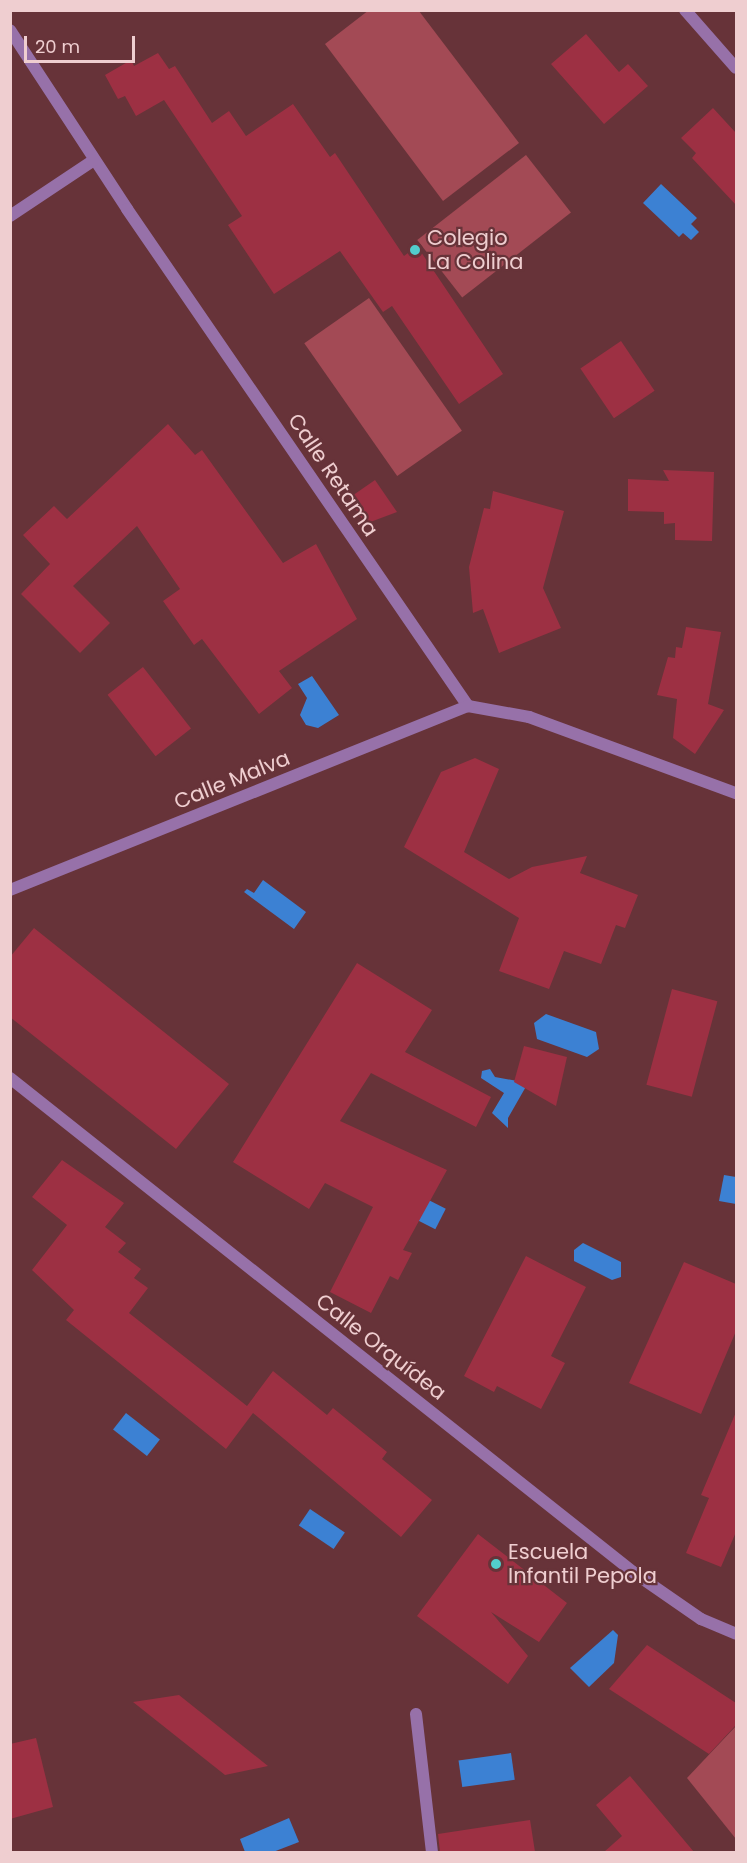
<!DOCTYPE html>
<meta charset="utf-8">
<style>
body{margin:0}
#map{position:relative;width:747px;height:1863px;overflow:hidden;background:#673339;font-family:Poppins,sans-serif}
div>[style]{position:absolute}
.green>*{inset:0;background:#a34a55;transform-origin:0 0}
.water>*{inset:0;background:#3c81d3;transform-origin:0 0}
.building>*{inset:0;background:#9d3043;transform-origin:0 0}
.service>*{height:12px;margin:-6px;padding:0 6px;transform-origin:6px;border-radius:6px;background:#9771a9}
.minor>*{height:12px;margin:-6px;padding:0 6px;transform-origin:6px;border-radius:6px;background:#9771a9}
.tertiary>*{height:12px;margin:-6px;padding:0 6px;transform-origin:6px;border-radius:6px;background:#9771a9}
.dots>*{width:16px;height:16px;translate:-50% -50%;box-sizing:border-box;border:3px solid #673339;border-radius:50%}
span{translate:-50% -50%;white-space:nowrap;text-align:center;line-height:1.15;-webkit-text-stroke:4.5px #673339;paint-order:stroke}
.poi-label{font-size:21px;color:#efced0}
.left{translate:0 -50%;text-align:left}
.street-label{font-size:21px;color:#efced0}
.frame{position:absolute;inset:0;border:12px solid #efced0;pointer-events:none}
.scale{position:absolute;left:24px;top:36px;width:111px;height:27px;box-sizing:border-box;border:3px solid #efced0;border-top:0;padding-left:8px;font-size:18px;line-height:21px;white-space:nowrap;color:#efced0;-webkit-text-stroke:4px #673339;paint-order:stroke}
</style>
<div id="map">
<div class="green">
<i style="clip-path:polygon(369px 10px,419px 11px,519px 143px,443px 201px,325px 44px)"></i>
<i style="left:526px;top:155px;width:73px;height:138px;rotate:52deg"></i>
<i style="left:369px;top:298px;width:162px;height:79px;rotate:55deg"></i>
<i style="clip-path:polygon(736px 1726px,736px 1839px,687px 1778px)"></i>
</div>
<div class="water">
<i style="clip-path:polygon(661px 184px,697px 218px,691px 224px,699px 232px,691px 240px,683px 233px,679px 237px,643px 203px)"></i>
<i style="clip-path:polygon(312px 676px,339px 715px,318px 728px,306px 725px,300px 715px,307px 698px,298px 684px)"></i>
<i style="clip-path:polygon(263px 880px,306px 912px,294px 929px,244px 892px,247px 889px,254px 893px)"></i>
<i style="clip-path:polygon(546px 1014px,596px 1032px,599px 1049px,587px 1057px,537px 1039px,534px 1023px)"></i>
<i style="clip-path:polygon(490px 1069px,495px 1077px,528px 1083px,508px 1118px,508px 1128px,492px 1113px,504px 1093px,481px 1078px,482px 1071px)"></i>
<i style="clip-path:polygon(724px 1175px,736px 1177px,736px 1204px,719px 1201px)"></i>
<i style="left:403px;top:1187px;width:48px;height:23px;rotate:27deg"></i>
<i style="clip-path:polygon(583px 1243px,621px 1262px,621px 1277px,612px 1280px,574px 1261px,574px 1250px)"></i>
<i style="left:126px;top:1413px;width:43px;height:21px;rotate:38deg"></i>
<i style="left:310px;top:1509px;width:42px;height:20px;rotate:34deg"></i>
<i style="clip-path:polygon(613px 1630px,618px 1635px,614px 1663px,589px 1687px,570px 1668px)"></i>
<i style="left:511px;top:1753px;width:27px;height:53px;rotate:82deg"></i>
<i style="clip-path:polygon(289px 1818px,299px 1842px,273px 1852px,245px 1852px,240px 1839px)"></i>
</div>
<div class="building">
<i style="clip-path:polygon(586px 34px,619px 72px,628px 64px,648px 86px,604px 124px,551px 64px)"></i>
<i style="clip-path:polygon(158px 53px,169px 69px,175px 66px,212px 123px,229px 111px,246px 136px,293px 104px,330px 157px,335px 153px,404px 256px,417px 246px,503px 374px,459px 404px,392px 306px,383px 312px,340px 251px,274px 294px,228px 225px,242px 216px,164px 100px,136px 116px,125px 96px,118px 99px,105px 75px,131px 60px,134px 66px)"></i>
<i style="clip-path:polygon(713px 108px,736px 133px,736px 205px,692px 158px,696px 153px,681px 138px)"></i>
<i style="left:621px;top:341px;width:60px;height:49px;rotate:56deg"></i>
<i style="clip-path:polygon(168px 424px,195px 455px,202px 450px,283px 563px,316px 544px,357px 619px,279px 671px,292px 688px,259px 714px,202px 639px,194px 645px,163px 601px,180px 589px,137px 526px,73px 586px,110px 623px,80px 653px,21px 594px,50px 564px,23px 535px,54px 506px,67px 519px)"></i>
<i style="clip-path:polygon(663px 470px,714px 472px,712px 541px,675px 540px,675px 523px,664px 524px,664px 512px,628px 511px,628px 479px,669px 481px)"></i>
<i style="clip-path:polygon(375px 480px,397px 512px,365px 524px,349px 498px)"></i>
<i style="clip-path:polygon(493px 491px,564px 511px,543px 588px,561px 628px,499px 653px,483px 609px,473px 613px,469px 567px,484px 508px,490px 509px)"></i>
<i style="clip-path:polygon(686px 627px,721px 632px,708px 704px,724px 710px,695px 754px,673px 738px,677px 699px,657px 695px,668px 657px,675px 658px,676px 647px,682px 648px)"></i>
<i style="left:143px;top:667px;width:78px;height:45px;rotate:52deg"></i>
<i style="clip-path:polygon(475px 758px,499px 769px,464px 852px,509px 879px,532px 867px,587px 856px,580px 873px,638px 895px,625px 928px,616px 925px,601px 964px,564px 951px,549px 989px,499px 971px,519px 918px,404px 847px,441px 772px)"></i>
<i style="clip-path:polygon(34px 928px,229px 1084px,176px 1149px,10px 1017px,10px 957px)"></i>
<i style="clip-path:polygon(357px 963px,432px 1010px,405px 1052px,491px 1097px,476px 1127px,371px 1073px,340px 1121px,447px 1170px,403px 1250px,412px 1253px,398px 1280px,390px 1276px,371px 1313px,330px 1292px,373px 1207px,325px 1183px,309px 1209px,233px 1162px)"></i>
<i style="left:672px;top:989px;width:47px;height:99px;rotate:15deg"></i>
<i style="clip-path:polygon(524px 1046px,567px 1057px,556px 1106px,514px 1082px)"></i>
<i style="clip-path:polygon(62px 1160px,124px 1203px,105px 1227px,126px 1243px,118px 1252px,141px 1269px,134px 1278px,148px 1288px,129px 1313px,247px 1406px,273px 1371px,327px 1415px,333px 1408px,387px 1452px,382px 1459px,432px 1500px,401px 1537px,253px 1413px,226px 1449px,66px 1320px,74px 1310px,32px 1270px,67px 1225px,32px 1197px)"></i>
<i style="clip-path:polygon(526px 1256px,586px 1287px,551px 1356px,565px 1363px,541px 1409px,497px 1386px,494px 1392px,464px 1376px)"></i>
<i style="clip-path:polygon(684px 1262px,736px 1284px,736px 1331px,701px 1414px,629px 1383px)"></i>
<i style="clip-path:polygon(736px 1412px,736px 1532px,721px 1567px,686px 1553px,709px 1498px,701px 1495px)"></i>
<i style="clip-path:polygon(478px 1534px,567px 1603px,539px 1642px,491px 1612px,528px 1656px,508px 1684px,417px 1616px)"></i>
<i style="clip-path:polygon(647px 1645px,736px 1703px,736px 1725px,709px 1754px,609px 1689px)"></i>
<i style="clip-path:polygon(179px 1695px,268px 1766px,225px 1775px,133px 1702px)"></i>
<i style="clip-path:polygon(36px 1738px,53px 1807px,10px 1819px,10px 1744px)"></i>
<i style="clip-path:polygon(630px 1776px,657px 1808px,694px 1852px,604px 1852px,622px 1836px,596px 1805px)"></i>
<i style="clip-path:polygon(530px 1820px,535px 1852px,440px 1852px,438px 1834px)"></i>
</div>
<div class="service">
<i style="left:416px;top:1714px;width:139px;rotate:83.4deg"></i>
</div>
<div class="minor">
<i style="left:685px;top:10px;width:77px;rotate:48.7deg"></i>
<i style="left:10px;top:30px;width:214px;rotate:56.8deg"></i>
<i style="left:127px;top:209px;width:603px;rotate:55.55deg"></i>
<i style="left:468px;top:706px;width:62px;rotate:10.2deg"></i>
<i style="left:529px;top:717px;width:221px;rotate:20.2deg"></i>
<i style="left:10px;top:216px;width:101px;rotate:-33.7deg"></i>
<i style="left:10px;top:890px;width:494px;rotate:-21.9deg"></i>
</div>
<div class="tertiary">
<i style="left:10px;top:1078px;width:795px;rotate:38.41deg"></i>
<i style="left:633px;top:1572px;width:83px;rotate:34.7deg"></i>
<i style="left:701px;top:1619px;width:38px;rotate:23deg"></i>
</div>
<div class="dots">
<i style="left:415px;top:250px;background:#52cdcc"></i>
<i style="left:496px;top:1564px;background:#52cdcc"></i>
</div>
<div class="poi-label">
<span class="left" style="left:427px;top:250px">Colegio<br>La Colina</span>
<span class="left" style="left:508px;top:1564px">Escuela<br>Infantil Pepola</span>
</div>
<div class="street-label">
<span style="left:333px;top:475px;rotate:56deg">Calle Retama</span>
<span style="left:232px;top:780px;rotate:-22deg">Calle Malva</span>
<span style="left:381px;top:1347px;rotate:38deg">Calle Orquídea</span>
</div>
<div class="frame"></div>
<div class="scale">20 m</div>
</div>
